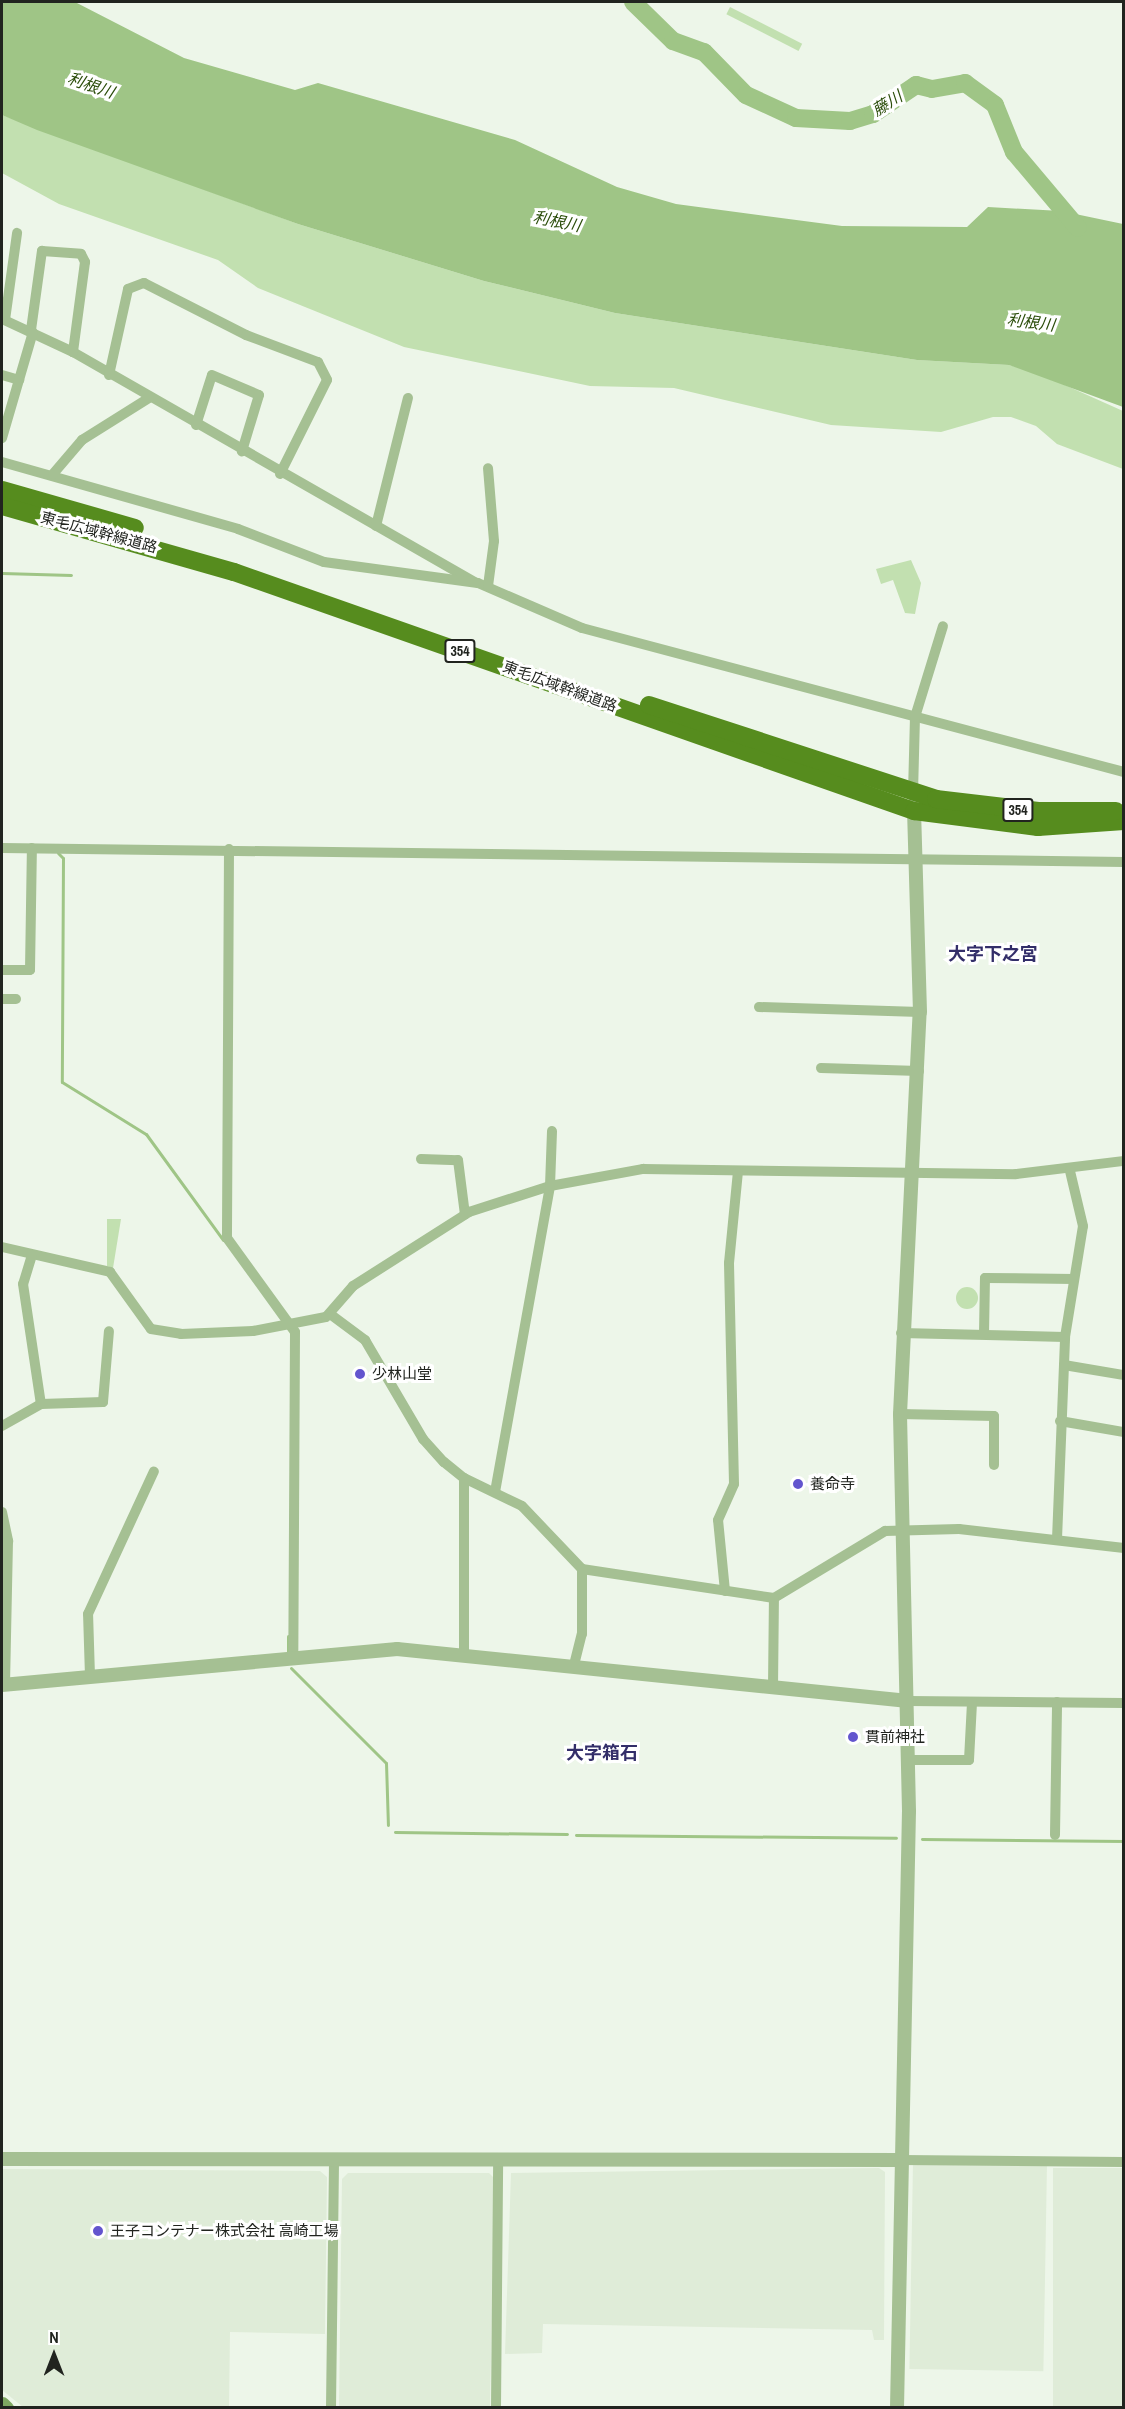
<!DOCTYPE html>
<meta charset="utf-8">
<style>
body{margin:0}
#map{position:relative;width:1125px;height:2409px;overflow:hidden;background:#edf6e9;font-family:"Archivo Narrow","Noto Sans JP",sans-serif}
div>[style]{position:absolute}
.built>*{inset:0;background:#dfecd8;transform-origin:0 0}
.green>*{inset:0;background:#c2e0b0;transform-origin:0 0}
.round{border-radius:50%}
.water>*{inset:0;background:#9fc586}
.stream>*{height:3px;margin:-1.5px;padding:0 1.5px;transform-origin:1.5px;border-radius:1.5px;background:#9fc586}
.river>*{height:18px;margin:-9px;padding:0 9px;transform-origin:9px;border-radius:9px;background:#9fc586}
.minor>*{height:10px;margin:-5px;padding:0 5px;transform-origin:5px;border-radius:5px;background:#a5c093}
.tertiary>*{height:14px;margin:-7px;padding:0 7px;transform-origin:7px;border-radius:7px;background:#a5c093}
.secondary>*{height:15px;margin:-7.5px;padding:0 7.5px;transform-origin:7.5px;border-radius:7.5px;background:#7ea762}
.trunk>*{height:18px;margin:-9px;padding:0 9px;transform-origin:9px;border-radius:9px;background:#568c1e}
.dots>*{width:16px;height:16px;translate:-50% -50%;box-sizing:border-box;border:3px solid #fff;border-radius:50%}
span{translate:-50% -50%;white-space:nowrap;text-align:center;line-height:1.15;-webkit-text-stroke:6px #fff;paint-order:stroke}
.shield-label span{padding:2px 4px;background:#fff;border:2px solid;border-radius:4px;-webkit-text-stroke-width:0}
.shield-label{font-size:14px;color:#21241f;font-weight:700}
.street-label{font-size:15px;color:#21241f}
.poi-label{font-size:15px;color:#21241f}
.left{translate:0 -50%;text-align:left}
.water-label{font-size:16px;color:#2b4d0a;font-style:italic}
.quarter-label{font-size:18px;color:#332e69;font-weight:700}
.frame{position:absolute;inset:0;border:3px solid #21241f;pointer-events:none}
.north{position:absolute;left:24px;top:2325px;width:60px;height:60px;-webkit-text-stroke:4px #fff;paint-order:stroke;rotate:0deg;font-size:16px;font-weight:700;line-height:24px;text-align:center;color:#21241f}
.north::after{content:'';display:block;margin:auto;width:21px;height:27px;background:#21241f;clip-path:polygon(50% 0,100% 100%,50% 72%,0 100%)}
</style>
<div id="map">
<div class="built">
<i style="left:913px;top:2163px;width:134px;height:206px;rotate:1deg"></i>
<i style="clip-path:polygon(879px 2168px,885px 2172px,884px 2340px,874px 2340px,872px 2330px,543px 2324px,542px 2353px,505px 2354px,511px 2173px)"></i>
<i style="left:1053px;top:2168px;width:70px;height:239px"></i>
<i style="clip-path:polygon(2px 2169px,320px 2171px,327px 2177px,325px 2334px,230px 2332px,229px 2407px,23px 2407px,2px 2390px)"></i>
<i style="clip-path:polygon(348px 2173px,489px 2173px,495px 2179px,490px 2407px,339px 2407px,342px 2179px)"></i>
</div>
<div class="green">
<i style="left:730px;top:7px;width:81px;height:8px;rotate:27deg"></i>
<i style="clip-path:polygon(2px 115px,298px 224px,484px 281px,615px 313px,917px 360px,1009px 365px,1038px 373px,1123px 411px,1123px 469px,1057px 444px,1036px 426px,1011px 417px,993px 417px,941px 432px,831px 425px,674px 388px,590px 386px,404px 347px,258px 288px,218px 260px,59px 204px,2px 173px)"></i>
<i style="clip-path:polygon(911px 560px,921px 583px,915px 614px,905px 613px,893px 580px,881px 584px,876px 569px)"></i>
<i style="clip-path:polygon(107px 1219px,121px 1219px,113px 1268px,107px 1266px)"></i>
<i class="round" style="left:956px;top:1287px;width:22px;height:22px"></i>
</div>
<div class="water">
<i style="clip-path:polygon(2px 2px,75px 2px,184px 58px,295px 90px,318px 83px,515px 140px,617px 187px,676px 204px,842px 226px,967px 227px,988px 207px,1061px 211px,1123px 224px,1123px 407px,1009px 365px,917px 360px,615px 313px,484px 281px,298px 224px,37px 130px,2px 115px)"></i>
</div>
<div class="stream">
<i style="left:2px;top:573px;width:69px;rotate:1.7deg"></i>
<i style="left:58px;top:853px;width:7px;rotate:45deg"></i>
<i style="left:63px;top:858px;width:224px;rotate:90.3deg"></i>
<i style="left:62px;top:1082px;width:99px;rotate:31.8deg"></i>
<i style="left:146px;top:1134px;width:131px;rotate:54deg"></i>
<i style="left:288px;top:1652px;width:16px;rotate:-90deg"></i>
<i style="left:291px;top:1668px;width:134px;rotate:45deg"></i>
<i style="left:386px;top:1763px;width:62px;rotate:88.2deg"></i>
<i style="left:395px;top:1832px;width:172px;rotate:0.7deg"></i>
<i style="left:576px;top:1835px;width:320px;rotate:0.5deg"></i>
<i style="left:922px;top:1839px;width:202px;rotate:0.6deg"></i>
</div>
<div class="river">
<i style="left:633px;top:2px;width:56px;rotate:44.3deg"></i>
<i style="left:673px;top:41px;width:33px;rotate:20deg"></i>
<i style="left:704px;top:52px;width:60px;rotate:45.7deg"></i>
<i style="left:746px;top:95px;width:55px;rotate:24.7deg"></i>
<i style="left:796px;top:118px;width:54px;rotate:3.2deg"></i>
<i style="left:850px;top:121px;width:24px;rotate:-17deg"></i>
<i style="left:873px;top:114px;width:52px;rotate:-34deg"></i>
<i style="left:916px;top:85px;width:16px;rotate:14deg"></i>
<i style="left:932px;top:89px;width:34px;rotate:-10deg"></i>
<i style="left:965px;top:83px;width:37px;rotate:36deg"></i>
<i style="left:995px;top:105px;width:51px;rotate:68deg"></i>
<i style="left:1014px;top:152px;width:99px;rotate:49.9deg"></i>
</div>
<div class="minor">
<i style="left:2px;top:319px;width:78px;rotate:24.9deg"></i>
<i style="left:73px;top:352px;width:463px;rotate:29.8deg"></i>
<i style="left:5px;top:320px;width:88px;rotate:-82.1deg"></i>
<i style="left:31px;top:330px;width:80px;rotate:-82.1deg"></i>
<i style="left:42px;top:251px;width:39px;rotate:4deg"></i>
<i style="left:81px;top:254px;width:9px;rotate:63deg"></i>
<i style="left:85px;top:262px;width:91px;rotate:97.6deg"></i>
<i style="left:2px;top:375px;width:18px;rotate:16deg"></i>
<i style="left:109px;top:375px;width:88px;rotate:-77.5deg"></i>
<i style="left:128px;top:289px;width:17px;rotate:-21deg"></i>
<i style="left:144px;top:283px;width:114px;rotate:27deg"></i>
<i style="left:246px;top:335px;width:77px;rotate:20.6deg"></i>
<i style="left:318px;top:362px;width:20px;rotate:63deg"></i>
<i style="left:327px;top:380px;width:105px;rotate:116.6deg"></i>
<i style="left:196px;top:425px;width:52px;rotate:-72.3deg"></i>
<i style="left:212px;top:375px;width:51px;rotate:23.1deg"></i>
<i style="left:259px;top:395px;width:59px;rotate:106.9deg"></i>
<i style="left:2px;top:438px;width:110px;rotate:-73.7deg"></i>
<i style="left:2px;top:462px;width:245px;rotate:15.8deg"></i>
<i style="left:238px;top:529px;width:92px;rotate:21deg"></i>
<i style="left:324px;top:562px;width:155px;rotate:7.8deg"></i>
<i style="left:478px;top:583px;width:113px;rotate:23.4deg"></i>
<i style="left:582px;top:628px;width:561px;rotate:14.88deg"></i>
<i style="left:53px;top:474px;width:45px;rotate:-49.5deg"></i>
<i style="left:82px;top:440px;width:79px;rotate:-32.1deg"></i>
<i style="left:376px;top:526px;width:132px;rotate:-76deg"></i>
<i style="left:488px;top:586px;width:45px;rotate:-82.4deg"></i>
<i style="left:494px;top:541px;width:73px;rotate:-94.7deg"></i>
<i style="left:913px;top:793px;width:76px;rotate:-88.5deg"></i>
<i style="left:915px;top:717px;width:95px;rotate:-72.9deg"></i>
<i style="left:2px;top:848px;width:1122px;rotate:0.71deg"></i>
<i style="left:229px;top:849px;width:389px;rotate:90.3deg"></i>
<i style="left:227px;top:1238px;width:116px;rotate:54.1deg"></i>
<i style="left:295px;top:1332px;width:328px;rotate:90.3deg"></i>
<i style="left:2px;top:970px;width:28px"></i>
<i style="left:30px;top:970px;width:122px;rotate:-89.1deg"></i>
<i style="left:2px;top:999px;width:14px"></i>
<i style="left:759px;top:1007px;width:161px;rotate:1.8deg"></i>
<i style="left:821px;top:1068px;width:98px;rotate:1.8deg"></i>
<i style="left:421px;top:1159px;width:37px;rotate:2deg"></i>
<i style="left:458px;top:1160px;width:55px;rotate:82.7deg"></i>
<i style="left:2px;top:1247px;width:111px;rotate:13deg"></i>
<i style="left:110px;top:1272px;width:70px;rotate:54.3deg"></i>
<i style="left:151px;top:1329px;width:30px;rotate:9deg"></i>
<i style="left:181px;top:1334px;width:72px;rotate:-2.4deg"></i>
<i style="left:253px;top:1331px;width:74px;rotate:-10.9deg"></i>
<i style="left:326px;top:1317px;width:41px;rotate:-48.9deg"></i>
<i style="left:353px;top:1286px;width:138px;rotate:-32.5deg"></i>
<i style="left:469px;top:1212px;width:85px;rotate:-17.8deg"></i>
<i style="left:550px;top:1186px;width:95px;rotate:-10.4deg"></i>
<i style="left:643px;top:1169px;width:373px;rotate:0.8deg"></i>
<i style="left:1016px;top:1174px;width:109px;rotate:-6.9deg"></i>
<i style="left:32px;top:1255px;width:30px;rotate:107deg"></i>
<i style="left:23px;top:1284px;width:121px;rotate:81.5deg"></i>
<i style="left:330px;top:1314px;width:44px;rotate:36.6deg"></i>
<i style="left:365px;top:1340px;width:115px;rotate:59.6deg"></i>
<i style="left:423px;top:1439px;width:31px;rotate:48deg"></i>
<i style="left:444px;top:1462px;width:26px;rotate:39deg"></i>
<i style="left:464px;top:1478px;width:64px;rotate:25.8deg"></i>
<i style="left:522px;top:1506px;width:87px;rotate:46.4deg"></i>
<i style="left:582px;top:1569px;width:194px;rotate:8.6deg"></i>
<i style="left:774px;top:1598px;width:130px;rotate:-31.1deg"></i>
<i style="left:885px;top:1531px;width:74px;rotate:-1.5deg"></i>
<i style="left:959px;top:1529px;width:166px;rotate:6.6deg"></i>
<i style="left:901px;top:1333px;width:164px;rotate:1.4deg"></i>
<i style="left:984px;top:1334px;width:56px;rotate:-89deg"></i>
<i style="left:985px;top:1278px;width:89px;rotate:0.6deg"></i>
<i style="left:1064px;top:1365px;width:61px;rotate:9.5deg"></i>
<i style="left:900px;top:1414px;width:94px;rotate:1.2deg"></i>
<i style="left:994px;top:1416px;width:49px;rotate:90deg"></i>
<i style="left:1060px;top:1421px;width:65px;rotate:9.8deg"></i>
<i style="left:2px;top:1426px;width:45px;rotate:-29.4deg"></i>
<i style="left:41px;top:1404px;width:62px;rotate:-1.8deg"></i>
<i style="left:103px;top:1402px;width:71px;rotate:-85.2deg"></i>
<i style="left:464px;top:1478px;width:176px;rotate:90deg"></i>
<i style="left:495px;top:1492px;width:311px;rotate:-79.8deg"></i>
<i style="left:550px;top:1186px;width:55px;rotate:-87.9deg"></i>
<i style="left:2px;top:1512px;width:30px;rotate:78deg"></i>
<i style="left:8px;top:1541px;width:144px;rotate:91.2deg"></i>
<i style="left:1057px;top:1539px;width:202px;rotate:-87.7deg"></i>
<i style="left:1065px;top:1337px;width:112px;rotate:-80.8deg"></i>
<i style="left:1083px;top:1226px;width:57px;rotate:-103.3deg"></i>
<i style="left:725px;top:1591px;width:71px;rotate:-95.6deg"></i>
<i style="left:718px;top:1520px;width:39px;rotate:-66deg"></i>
<i style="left:734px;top:1484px;width:221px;rotate:-91.3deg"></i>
<i style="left:729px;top:1263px;width:92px;rotate:-84.4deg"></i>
<i style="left:574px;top:1665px;width:32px;rotate:-76deg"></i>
<i style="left:582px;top:1634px;width:65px;rotate:-90deg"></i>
<i style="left:90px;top:1676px;width:62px;rotate:-91.8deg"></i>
<i style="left:88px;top:1614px;width:157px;rotate:-65.2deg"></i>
<i style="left:773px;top:1688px;width:90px;rotate:-89.4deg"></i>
<i style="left:908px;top:1701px;width:216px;rotate:0.5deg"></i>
<i style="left:909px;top:1760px;width:60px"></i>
<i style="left:969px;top:1760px;width:58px;rotate:-87deg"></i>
<i style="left:1055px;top:1835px;width:133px;rotate:-89.1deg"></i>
<i style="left:901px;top:2160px;width:223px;rotate:0.5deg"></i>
<i style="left:331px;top:2408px;width:247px;rotate:-89.3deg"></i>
<i style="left:496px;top:2408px;width:246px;rotate:-89.5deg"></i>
</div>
<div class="tertiary">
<i style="left:2px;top:1685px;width:397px;rotate:-5.2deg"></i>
<i style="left:397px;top:1649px;width:514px;rotate:5.81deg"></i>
<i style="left:2px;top:2159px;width:899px;rotate:0.06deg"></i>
<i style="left:897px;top:2408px;width:597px;rotate:-88.85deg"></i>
<i style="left:909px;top:1811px;width:397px;rotate:-91.3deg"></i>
<i style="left:900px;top:1414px;width:402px;rotate:-87.2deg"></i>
<i style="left:920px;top:1012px;width:208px;rotate:-91.7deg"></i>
</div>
<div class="secondary">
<i style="left:2px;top:2404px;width:6px;rotate:45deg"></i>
</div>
<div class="trunk">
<i style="left:2px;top:490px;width:138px;rotate:15.9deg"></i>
<i style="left:2px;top:506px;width:241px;rotate:15.9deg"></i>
<i style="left:234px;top:572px;width:721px;rotate:19.37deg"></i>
<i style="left:914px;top:811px;width:125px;rotate:7.4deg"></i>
<i style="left:1038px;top:827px;width:86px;rotate:-4deg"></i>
<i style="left:649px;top:705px;width:302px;rotate:18.1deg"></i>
<i style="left:936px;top:799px;width:103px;rotate:6.7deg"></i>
<i style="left:1038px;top:811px;width:78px"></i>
</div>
<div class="dots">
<i style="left:360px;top:1374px;background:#6355ce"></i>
<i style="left:798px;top:1484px;background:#6355ce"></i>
<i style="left:853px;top:1737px;background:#6355ce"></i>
<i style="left:98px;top:2231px;background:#6355ce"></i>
</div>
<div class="shield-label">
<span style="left:460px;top:651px">354</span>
<span style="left:1018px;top:810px">354</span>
</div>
<div class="street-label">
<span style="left:99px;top:532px;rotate:15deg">東毛広域幹線道路</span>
<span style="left:560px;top:686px;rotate:20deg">東毛広域幹線道路</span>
</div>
<div class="poi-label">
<span class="left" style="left:372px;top:1374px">少林山堂</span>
<span class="left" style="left:810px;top:1484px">養命寺</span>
<span class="left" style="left:865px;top:1737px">貫前神社</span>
<span class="left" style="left:110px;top:2231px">王子コンテナー株式会社 高崎工場</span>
</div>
<div class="water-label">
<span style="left:91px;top:85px;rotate:19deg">利根川</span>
<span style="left:887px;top:103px;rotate:-32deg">藤川</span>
<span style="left:557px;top:221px;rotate:11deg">利根川</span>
<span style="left:1031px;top:322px;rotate:7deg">利根川</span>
</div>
<div class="quarter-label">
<span style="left:993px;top:954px">大字下之宮</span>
<span style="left:602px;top:1753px">大字箱石</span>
</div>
<div class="frame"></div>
<div class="north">N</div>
</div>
